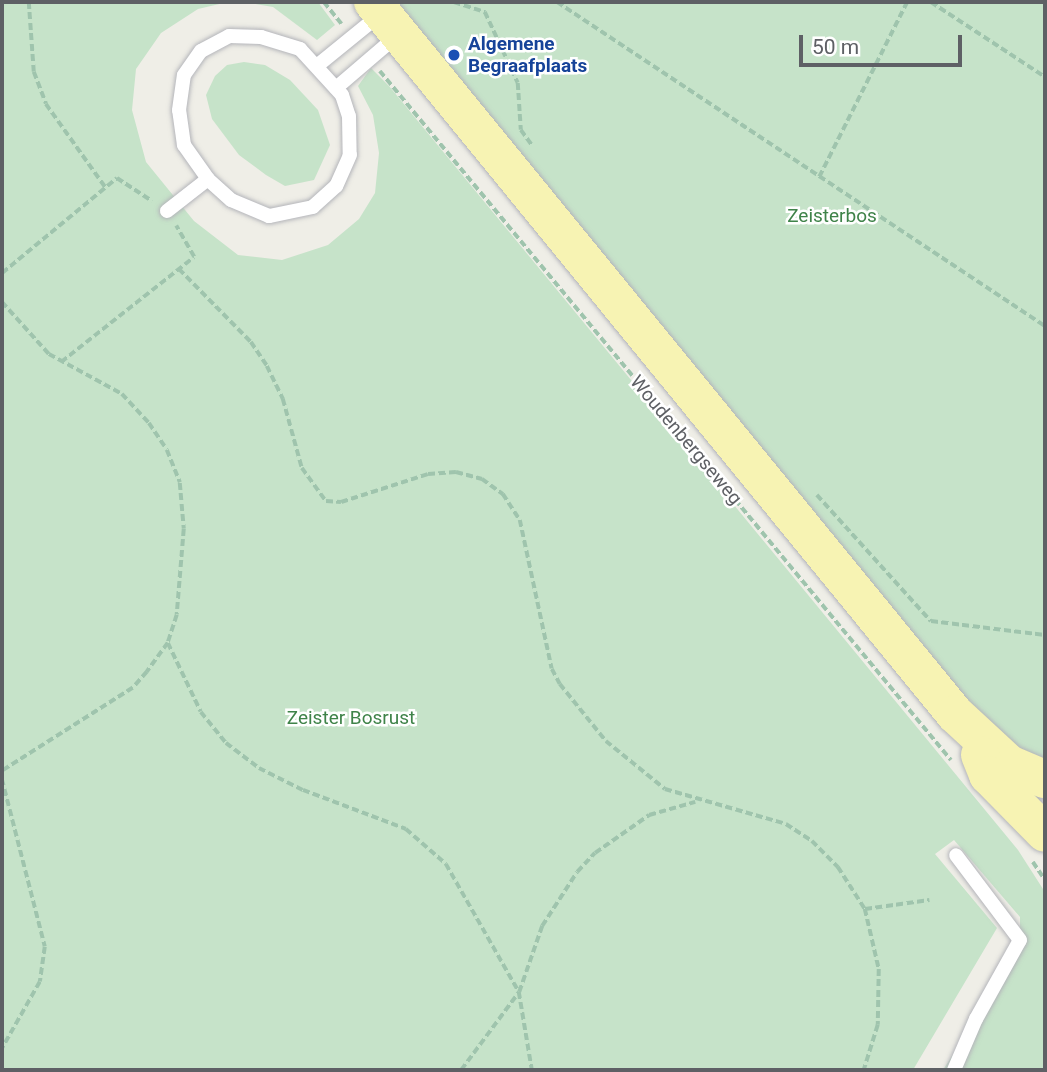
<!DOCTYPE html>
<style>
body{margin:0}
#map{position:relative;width:1047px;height:1072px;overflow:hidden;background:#efeee7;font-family:Roboto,sans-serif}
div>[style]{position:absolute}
.green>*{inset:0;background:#c6e3c9}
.path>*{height:3.5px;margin-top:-1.75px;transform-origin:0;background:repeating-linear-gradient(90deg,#9fc4ad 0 7px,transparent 0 10.5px)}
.roads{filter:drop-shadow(0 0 2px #b4b5ba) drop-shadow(0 0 2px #b4b5ba)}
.service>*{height:14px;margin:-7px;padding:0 7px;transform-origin:7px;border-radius:7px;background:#fff}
.primary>*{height:38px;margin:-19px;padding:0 19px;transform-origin:19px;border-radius:19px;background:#f7f3b3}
.dots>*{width:19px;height:19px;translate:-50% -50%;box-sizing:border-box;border:4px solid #fff;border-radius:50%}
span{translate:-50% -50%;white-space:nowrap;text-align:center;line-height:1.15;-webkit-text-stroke:5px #fff;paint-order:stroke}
.transit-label{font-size:19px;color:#164399;font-weight:700}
.left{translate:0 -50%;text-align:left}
.park-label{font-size:19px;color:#3f8349}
.street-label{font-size:19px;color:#5e6065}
.frame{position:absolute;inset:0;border:4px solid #5e6065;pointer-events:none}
.scale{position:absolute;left:799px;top:35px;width:163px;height:32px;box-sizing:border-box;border:4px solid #5e6065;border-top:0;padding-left:9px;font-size:21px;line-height:24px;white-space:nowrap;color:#5e6065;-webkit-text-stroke:5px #fff;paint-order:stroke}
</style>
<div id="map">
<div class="green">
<i style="clip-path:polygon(2px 2px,228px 2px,198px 9px,161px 33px,136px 69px,132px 110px,146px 162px,194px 221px,238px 255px,282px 260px,328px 245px,359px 219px,375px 193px,379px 153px,373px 115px,358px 86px,371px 68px,389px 86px,1018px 850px,1043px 889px,1045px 1070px,943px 1070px,1000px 981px,1020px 940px,1020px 917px,954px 840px,935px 854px,997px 928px,913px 1070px,2px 1070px)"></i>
<i style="clip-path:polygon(244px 2px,318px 2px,335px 25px,317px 40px,273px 7px)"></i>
<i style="clip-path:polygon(371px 2px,1045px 2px,1045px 767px,1009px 748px)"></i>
<i style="clip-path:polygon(244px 62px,265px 65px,290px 80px,318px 110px,330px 145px,314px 180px,285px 186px,266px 175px,239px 155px,212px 119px,206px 95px,215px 76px,227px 65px)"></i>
</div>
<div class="path">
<i style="left:29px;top:2px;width:70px;rotate:85.9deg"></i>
<i style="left:34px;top:72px;width:34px;rotate:69deg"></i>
<i style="left:46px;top:104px;width:103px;rotate:54.5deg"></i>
<i style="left:324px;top:2px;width:28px;rotate:51deg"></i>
<i style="left:454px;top:2px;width:33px;rotate:18deg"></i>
<i style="left:485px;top:12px;width:78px;rotate:65.1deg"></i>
<i style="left:518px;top:83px;width:47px;rotate:86.3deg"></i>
<i style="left:521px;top:130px;width:19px;rotate:54deg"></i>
<i style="left:557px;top:2px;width:586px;rotate:33.58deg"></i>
<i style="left:931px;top:2px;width:136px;rotate:33.3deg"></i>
<i style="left:380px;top:71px;width:895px;rotate:50.35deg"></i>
<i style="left:819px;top:177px;width:196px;rotate:-63.3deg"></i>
<i style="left:179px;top:269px;width:103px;rotate:45.4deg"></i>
<i style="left:251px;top:342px;width:29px;rotate:56deg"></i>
<i style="left:267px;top:366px;width:37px;rotate:64deg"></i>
<i style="left:283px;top:399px;width:72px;rotate:74.6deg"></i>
<i style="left:302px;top:468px;width:41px;rotate:54deg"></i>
<i style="left:326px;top:501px;width:15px;rotate:4deg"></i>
<i style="left:341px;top:502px;width:91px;rotate:-17.8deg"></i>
<i style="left:428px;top:474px;width:28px;rotate:-4deg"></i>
<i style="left:456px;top:472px;width:27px;rotate:15deg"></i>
<i style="left:482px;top:479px;width:26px;rotate:36deg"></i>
<i style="left:503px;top:494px;width:31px;rotate:57deg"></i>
<i style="left:520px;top:520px;width:152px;rotate:77.9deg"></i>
<i style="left:552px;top:669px;width:17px;rotate:62deg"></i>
<i style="left:560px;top:684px;width:73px;rotate:51.1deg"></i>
<i style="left:606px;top:741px;width:76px;rotate:39.1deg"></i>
<i style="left:665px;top:789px;width:126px;rotate:16.1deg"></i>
<i style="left:786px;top:824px;width:31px;rotate:33deg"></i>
<i style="left:812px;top:841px;width:37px;rotate:45deg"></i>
<i style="left:838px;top:867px;width:50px;rotate:57.3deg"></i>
<i style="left:865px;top:909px;width:62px;rotate:76.9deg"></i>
<i style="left:879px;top:969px;width:56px;rotate:91deg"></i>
<i style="left:878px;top:1025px;width:47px;rotate:107.3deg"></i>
<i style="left:2px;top:273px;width:149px;rotate:-39.6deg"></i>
<i style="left:117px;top:178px;width:42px;rotate:33.3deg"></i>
<i style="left:2px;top:302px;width:70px;rotate:47.9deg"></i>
<i style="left:49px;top:354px;width:83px;rotate:28.7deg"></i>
<i style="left:122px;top:394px;width:40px;rotate:47deg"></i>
<i style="left:149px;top:423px;width:32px;rotate:56deg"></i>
<i style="left:167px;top:450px;width:35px;rotate:68deg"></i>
<i style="left:180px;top:483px;width:46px;rotate:85deg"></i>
<i style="left:184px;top:529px;width:86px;rotate:94.7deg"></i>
<i style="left:177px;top:615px;width:29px;rotate:108deg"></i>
<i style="left:168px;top:643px;width:36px;rotate:126deg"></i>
<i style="left:147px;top:672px;width:21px;rotate:131deg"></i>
<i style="left:133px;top:688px;width:155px;rotate:147.6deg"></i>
<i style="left:61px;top:362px;width:169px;rotate:-38.3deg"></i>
<i style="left:194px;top:257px;width:36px;rotate:-120deg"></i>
<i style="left:817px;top:495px;width:170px;rotate:47.9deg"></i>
<i style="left:931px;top:621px;width:115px;rotate:7deg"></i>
<i style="left:168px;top:643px;width:76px;rotate:64.4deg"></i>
<i style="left:201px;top:712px;width:40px;rotate:51deg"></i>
<i style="left:226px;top:743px;width:41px;rotate:37.1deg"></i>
<i style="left:259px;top:768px;width:49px;rotate:26.6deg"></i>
<i style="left:303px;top:790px;width:110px;rotate:20.7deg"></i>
<i style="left:406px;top:829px;width:53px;rotate:41.2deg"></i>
<i style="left:446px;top:864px;width:147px;rotate:60.3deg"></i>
<i style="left:519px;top:992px;width:79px;rotate:80.5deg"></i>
<i style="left:2px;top:779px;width:173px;rotate:75.6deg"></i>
<i style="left:45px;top:947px;width:35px;rotate:98deg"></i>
<i style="left:40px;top:982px;width:77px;rotate:119.6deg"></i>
<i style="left:1033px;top:862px;width:22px;rotate:56deg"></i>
<i style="left:865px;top:909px;width:65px;rotate:-8deg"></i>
<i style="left:461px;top:1070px;width:97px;rotate:-53.4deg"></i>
<i style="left:519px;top:992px;width:70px;rotate:-70.8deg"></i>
<i style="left:542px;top:926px;width:64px;rotate:-57.1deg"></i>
<i style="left:577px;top:872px;width:26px;rotate:-47deg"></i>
<i style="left:595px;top:853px;width:66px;rotate:-35.1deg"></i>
<i style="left:649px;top:815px;width:48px;rotate:-15.8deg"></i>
</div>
<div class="roads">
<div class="service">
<i style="left:229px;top:36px;width:32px;rotate:2deg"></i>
<i style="left:261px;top:37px;width:41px;rotate:17.1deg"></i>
<i style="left:300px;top:49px;width:62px;rotate:47.6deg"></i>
<i style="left:342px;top:95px;width:22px;rotate:72deg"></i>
<i style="left:349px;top:116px;width:39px;rotate:89deg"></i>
<i style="left:350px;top:155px;width:34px;rotate:114deg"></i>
<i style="left:336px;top:186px;width:31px;rotate:138deg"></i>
<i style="left:313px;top:207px;width:45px;rotate:168.4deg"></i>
<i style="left:269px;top:216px;width:41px;rotate:-157.2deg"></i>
<i style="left:231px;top:200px;width:31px;rotate:-138deg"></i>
<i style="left:208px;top:179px;width:42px;rotate:-125.2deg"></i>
<i style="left:184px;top:145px;width:35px;rotate:-98deg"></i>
<i style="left:179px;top:110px;width:35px;rotate:-82deg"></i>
<i style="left:184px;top:75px;width:29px;rotate:-55deg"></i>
<i style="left:201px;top:51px;width:32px;rotate:-28deg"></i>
<i style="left:318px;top:65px;width:82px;rotate:-39.1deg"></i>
<i style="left:336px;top:88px;width:83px;rotate:-40.6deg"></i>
<i style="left:167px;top:211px;width:52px;rotate:-38deg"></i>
<i style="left:954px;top:1070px;width:56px;rotate:-66.7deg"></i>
<i style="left:976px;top:1019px;width:90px;rotate:-60.9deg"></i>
<i style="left:1020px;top:940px;width:106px;rotate:-127deg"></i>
</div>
<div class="primary">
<i style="left:373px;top:2px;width:920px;rotate:50.74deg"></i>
<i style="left:955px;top:714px;width:74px;rotate:42.8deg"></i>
<i style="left:1009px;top:764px;width:39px;rotate:23deg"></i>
<i style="left:980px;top:755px;width:22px;rotate:68deg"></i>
<i style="left:988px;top:775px;width:81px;rotate:45.5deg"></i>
</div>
</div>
<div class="dots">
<i style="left:454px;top:55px;background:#1a4fb4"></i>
</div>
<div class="transit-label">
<span class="left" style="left:468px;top:55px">Algemene<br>Begraafplaats</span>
</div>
<div class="park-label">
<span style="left:832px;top:216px">Zeisterbos</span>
<span style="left:351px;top:718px">Zeister Bosrust</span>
</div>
<div class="street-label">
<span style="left:686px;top:440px;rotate:50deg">Woudenbergseweg</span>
</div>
<div class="frame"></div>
<div class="scale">50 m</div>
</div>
